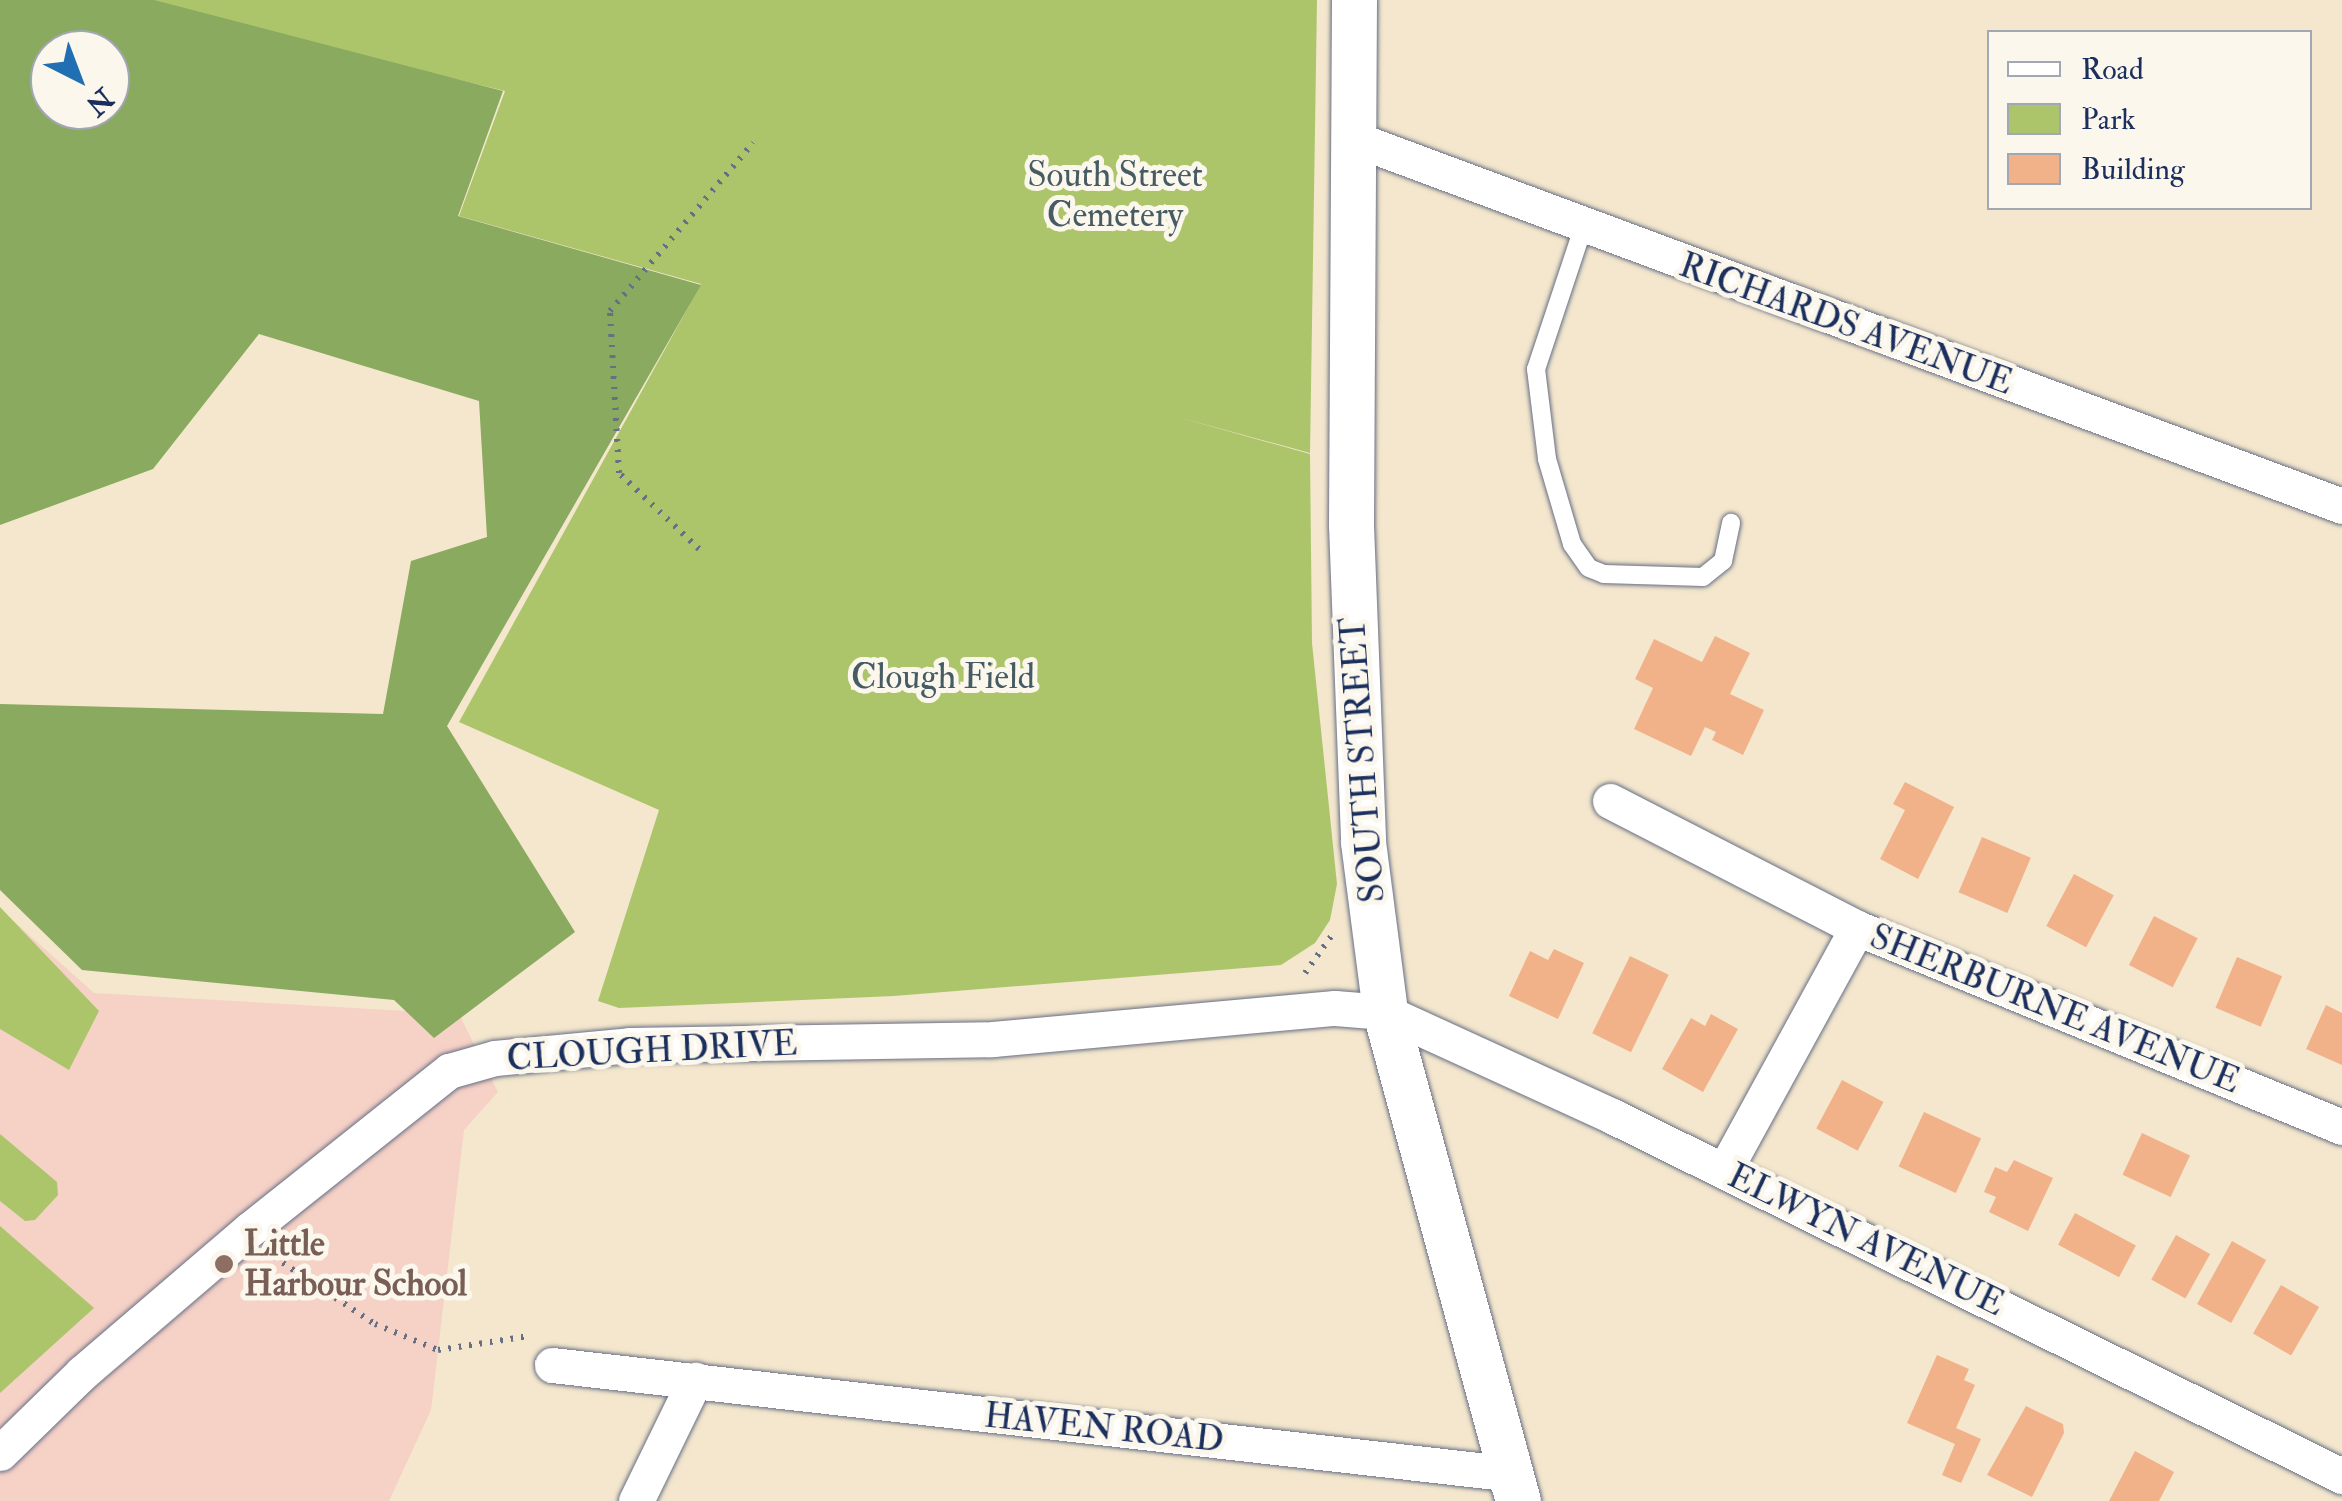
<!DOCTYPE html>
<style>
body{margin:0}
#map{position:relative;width:2342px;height:1501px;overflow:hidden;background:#f4e7cd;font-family:"IM FELL Double Pica",serif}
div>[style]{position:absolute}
.built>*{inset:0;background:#f6d1c6}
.green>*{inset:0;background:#acc56b}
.forest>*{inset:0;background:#89aa5f}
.building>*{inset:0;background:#f1b28a;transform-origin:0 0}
.path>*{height:6px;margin-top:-3px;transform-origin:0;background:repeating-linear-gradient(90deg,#676f85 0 2.5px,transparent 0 10.5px)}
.roads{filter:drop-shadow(0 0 2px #676f85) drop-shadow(0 0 2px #676f85)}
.service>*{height:18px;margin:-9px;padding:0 9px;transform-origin:9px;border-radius:9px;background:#fff}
.minor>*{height:35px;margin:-17.5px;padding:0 17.5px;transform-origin:17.5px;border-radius:17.5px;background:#fff}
.tertiary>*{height:45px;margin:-22.5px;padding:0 22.5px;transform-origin:22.5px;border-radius:22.5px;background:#fff}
.dots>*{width:28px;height:28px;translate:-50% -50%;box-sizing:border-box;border:5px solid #fbf7ec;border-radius:50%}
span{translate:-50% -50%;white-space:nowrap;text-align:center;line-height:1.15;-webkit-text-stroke:10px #fbf7ec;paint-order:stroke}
.park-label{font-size:35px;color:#465c62}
.street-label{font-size:35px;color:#1b2f5e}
.education-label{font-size:35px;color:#785e54;font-weight:700}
.left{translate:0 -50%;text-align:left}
.legend{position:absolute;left:1987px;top:30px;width:325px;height:180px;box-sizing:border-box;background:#fbf7ec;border:2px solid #a1a7b3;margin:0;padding:12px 18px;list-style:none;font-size:30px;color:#1b2f5e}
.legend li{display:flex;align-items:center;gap:20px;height:50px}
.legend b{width:50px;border:2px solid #a1a7b3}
.north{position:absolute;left:30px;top:30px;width:100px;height:100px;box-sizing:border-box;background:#fbf7ec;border:2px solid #a1a7b3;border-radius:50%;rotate:138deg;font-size:28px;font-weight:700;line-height:40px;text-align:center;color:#1b2f5e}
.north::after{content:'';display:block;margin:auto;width:35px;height:45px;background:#1f6fb2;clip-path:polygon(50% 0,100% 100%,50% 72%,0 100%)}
</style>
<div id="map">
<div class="built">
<i style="clip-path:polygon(0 909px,94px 993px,459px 1014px,498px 1092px,464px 1130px,431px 1410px,389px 1501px,0 1501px)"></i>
</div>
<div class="green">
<i style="clip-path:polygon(132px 0,1317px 0,1310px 453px,1174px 416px,1310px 454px,1312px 643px,1337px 884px,1330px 920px,1315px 943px,1281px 965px,894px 996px,619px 1008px,598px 1001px,659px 810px,459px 722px,701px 284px,459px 216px,505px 91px)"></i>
<i style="clip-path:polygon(0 907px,99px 1011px,69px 1070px,0 1029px)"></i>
<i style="clip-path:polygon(0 1134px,57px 1182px,58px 1195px,35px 1220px,25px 1221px,0 1201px)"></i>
<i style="clip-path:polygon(0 1226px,94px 1308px,0 1393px)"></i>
</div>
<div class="forest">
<i style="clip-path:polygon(evenodd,0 0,154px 0,503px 91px,458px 216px,701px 285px,447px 726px,575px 932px,434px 1038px,394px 1000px,82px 970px,0 890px,0 704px,383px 714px,411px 561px,487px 537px,479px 401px,259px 334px,153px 469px,0 525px,0 0,50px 50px,110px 50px,110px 110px,50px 110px,50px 50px)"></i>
</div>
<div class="building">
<i style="clip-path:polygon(1715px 636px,1750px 653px,1730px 694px,1764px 710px,1743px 755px,1712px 740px,1716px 732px,1705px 727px,1691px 756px,1634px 729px,1653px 688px,1635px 679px,1654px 639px,1702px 662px)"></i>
<i style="clip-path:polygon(1905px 782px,1954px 807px,1918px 879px,1880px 859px,1905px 810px,1893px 804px)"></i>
<i style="left:1982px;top:837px;width:53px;height:60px;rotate:23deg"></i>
<i style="left:2074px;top:874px;width:45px;height:59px;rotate:28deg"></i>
<i style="left:2154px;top:916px;width:49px;height:55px;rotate:27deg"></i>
<i style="clip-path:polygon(1554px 949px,1584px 963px,1558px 1019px,1509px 996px,1530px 951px,1548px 960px)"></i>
<i style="left:1630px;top:956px;width:43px;height:86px;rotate:26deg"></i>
<i style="left:2237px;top:957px;width:49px;height:55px;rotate:23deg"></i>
<i style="clip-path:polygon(2326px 1005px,2342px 1013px,2342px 1065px,2306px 1049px)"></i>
<i style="clip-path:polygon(1711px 1014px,1738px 1029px,1703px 1092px,1662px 1069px,1691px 1018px,1705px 1026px)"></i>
<i style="left:1842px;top:1080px;width:47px;height:55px;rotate:28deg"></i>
<i style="left:1924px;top:1112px;width:63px;height:60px;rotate:25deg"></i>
<i style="left:2142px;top:1133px;width:53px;height:46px;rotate:25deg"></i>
<i style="clip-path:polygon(2014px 1160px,2053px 1178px,2028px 1231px,1989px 1212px,1996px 1197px,1984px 1192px,1995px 1167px,2007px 1172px)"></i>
<i style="left:2075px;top:1213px;width:69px;height:36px;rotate:28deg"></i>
<i style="left:2176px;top:1235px;width:39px;height:51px;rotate:29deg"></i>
<i style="left:2232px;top:1241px;width:39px;height:72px;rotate:29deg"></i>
<i style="left:2281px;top:1285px;width:44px;height:56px;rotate:30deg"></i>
<i style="clip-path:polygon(1937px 1355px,1969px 1369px,1964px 1380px,1975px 1385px,1956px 1428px,1981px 1439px,1961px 1483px,1942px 1475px,1955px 1444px,1907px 1423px)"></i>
<i style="clip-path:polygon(2026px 1406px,2063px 1424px,2064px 1433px,2032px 1497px,1987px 1475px)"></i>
<i style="clip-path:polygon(2135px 1451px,2174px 1472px,2159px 1501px,2109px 1501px)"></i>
</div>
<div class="path">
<i style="left:699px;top:549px;width:110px;rotate:-136.5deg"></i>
<i style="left:619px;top:473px;width:162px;rotate:-93.2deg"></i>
<i style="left:610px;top:311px;width:221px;rotate:-49.6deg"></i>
<i style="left:1305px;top:973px;width:47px;rotate:-54.6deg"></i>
<i style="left:274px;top:1257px;width:121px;rotate:33.6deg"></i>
<i style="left:375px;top:1324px;width:68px;rotate:22.4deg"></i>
<i style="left:438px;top:1350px;width:92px;rotate:-8.7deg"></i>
</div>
<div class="roads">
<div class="service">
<i style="left:1583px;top:228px;width:149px;rotate:108.4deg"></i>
<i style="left:1536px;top:369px;width:91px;rotate:83deg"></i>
<i style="left:1547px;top:459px;width:89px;rotate:73.6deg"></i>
<i style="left:1572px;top:544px;width:29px;rotate:55deg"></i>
<i style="left:1589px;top:568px;width:16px;rotate:22deg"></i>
<i style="left:1604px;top:574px;width:99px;rotate:1.7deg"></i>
<i style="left:1703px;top:577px;width:26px;rotate:-39deg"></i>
<i style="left:1723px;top:561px;width:39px;rotate:-78deg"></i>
</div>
<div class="minor">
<i style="left:1352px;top:138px;width:1056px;rotate:20.39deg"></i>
<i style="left:1610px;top:801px;width:278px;rotate:27.2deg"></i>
<i style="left:1724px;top:1171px;width:277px;rotate:-61.3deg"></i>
<i style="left:1857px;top:928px;width:524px;rotate:22.31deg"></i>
<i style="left:552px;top:1365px;width:967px;rotate:6.47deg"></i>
<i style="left:0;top:1453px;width:115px;rotate:-44.3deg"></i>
<i style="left:82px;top:1373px;width:220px;rotate:-40.6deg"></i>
<i style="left:249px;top:1230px;width:256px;rotate:-38.5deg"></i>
<i style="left:449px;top:1071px;width:48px;rotate:-15.8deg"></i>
<i style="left:495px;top:1058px;width:135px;rotate:-5.5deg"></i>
<i style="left:629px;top:1045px;width:364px;rotate:-0.9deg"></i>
<i style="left:993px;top:1039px;width:343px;rotate:-5.2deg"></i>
<i style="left:1335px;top:1008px;width:50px;rotate:4.6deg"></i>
<i style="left:1385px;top:1012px;width:252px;rotate:24.6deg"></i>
<i style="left:1614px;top:1117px;width:812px;rotate:26.25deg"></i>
<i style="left:636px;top:1501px;width:135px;rotate:-64deg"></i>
</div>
<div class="tertiary">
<i style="left:1354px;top:0;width:525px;rotate:90.33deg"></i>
<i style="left:1351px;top:525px;width:317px;rotate:87.8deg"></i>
<i style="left:1363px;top:842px;width:171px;rotate:82.6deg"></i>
<i style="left:1385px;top:1012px;width:507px;rotate:74.78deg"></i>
</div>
</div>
<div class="dots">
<i style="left:224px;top:1264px;background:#8d6e63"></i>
</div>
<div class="park-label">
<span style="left:1115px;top:195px">South Street<br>Cemetery</span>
<span style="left:943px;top:677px">Clough Field</span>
</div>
<div class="street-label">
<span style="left:1846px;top:324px;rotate:20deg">RICHARDS AVENUE</span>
<span style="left:1363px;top:760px;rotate:-94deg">SOUTH STREET</span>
<span style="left:2055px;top:1009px;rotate:22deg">SHERBURNE AVENUE</span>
<span style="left:652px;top:1051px;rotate:-3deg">CLOUGH DRIVE</span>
<span style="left:1866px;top:1240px;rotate:26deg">ELWYN AVENUE</span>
<span style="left:1104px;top:1428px;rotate:6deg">HAVEN ROAD</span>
</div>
<div class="education-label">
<span class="left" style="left:244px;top:1264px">Little<br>Harbour School</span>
</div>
<ul class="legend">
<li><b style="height:12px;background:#fff"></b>Road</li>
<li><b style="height:28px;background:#acc56b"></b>Park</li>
<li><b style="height:28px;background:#f1b28a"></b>Building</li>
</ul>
<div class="north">N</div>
</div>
